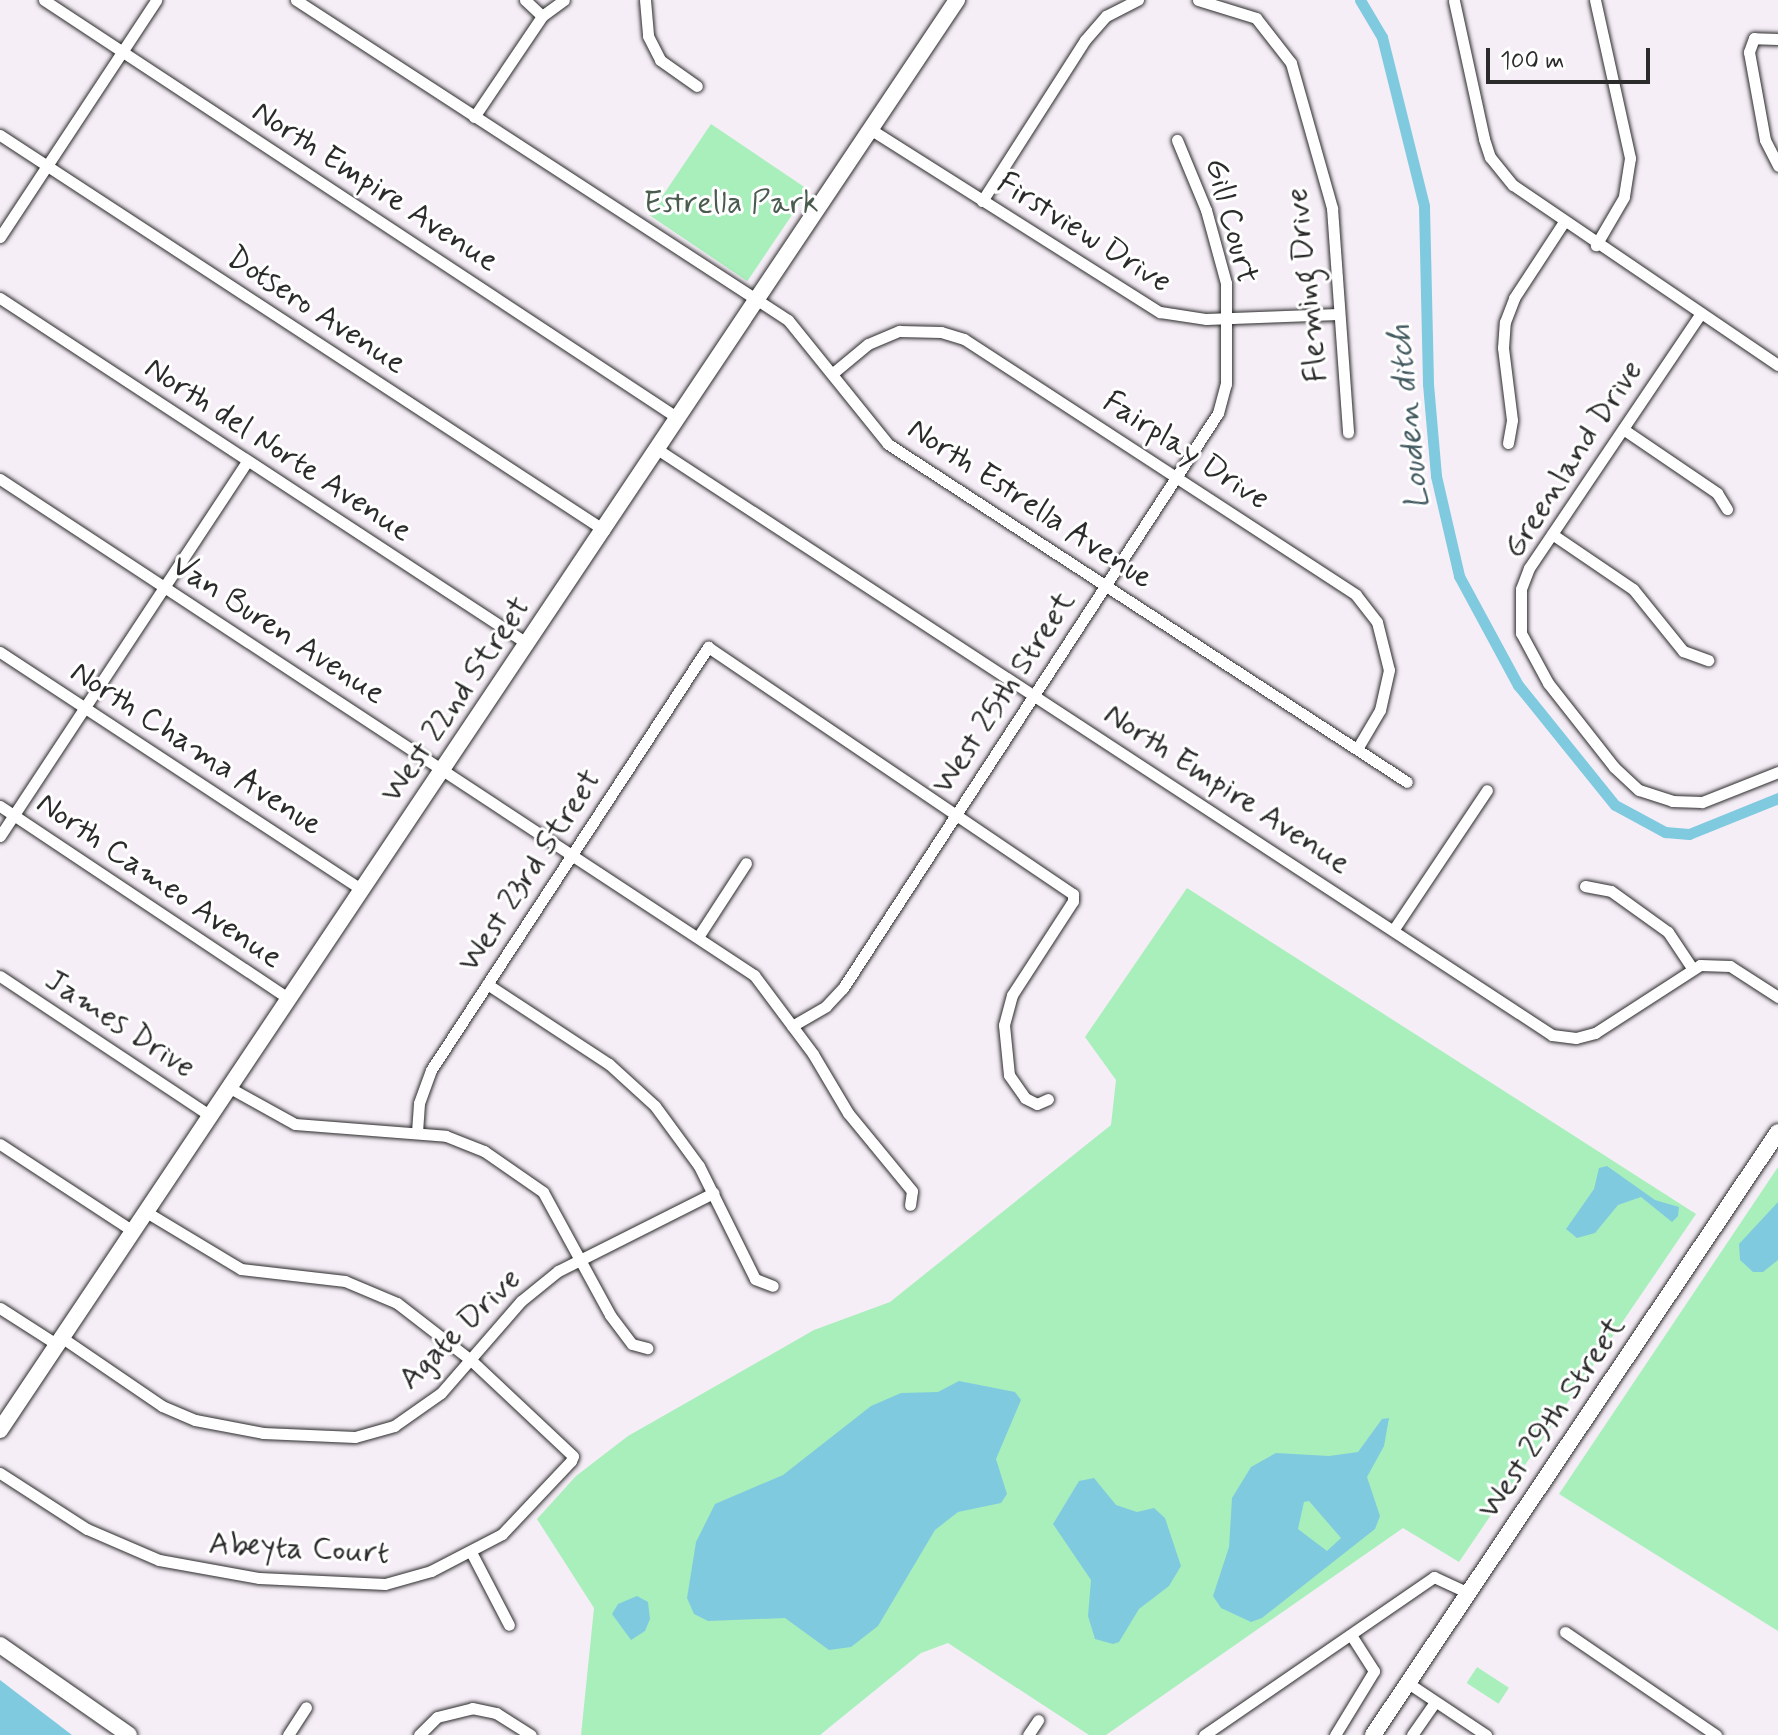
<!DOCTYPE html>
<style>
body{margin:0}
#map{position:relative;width:1778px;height:1735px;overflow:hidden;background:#f6eef7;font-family:Mynerve,sans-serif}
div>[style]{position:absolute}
.green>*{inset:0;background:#a8efbc;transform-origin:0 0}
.water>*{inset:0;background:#80cae0}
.canal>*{height:11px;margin:-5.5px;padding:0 5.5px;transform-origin:5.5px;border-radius:5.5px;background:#80cae0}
.roads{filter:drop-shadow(0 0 2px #2b2b2b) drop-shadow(0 0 2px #2b2b2b)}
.street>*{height:11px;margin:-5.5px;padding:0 5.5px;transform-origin:5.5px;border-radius:5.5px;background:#fff}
.secondary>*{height:16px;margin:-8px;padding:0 8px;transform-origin:8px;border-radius:8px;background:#fff}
span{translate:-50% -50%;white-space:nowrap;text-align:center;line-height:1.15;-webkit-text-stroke:6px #fff;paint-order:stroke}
.street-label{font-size:32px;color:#2b2b2b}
.park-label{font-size:32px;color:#4a5c4f}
.water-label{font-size:34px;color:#445b61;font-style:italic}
.scale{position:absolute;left:1486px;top:48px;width:164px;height:36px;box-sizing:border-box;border:4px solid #2b2b2b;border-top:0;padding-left:10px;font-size:24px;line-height:28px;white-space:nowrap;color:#2b2b2b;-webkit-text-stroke:6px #fff;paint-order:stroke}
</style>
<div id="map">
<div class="green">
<i style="left:711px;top:124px;width:118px;height:110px;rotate:34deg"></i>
<i style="clip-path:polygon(1187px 888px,1696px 1214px,1459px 1562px,1403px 1528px,1106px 1735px,1089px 1735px,948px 1643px,921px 1653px,820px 1735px,581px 1735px,594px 1608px,537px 1519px,576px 1476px,628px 1436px,814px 1330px,890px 1302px,1111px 1125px,1116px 1080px,1085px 1037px)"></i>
<i style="clip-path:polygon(1778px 1167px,1778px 1631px,1559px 1494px)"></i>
<i style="left:1477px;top:1667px;width:38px;height:19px;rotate:33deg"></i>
</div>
<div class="water">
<i style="clip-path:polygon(1607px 1166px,1655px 1200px,1679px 1207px,1678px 1216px,1672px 1222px,1641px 1197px,1618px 1205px,1595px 1233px,1577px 1238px,1566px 1229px,1594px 1189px,1599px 1168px)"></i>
<i style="clip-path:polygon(1778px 1202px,1778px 1260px,1763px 1272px,1753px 1272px,1740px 1260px,1739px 1244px)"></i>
<i style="clip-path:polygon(959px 1381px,1015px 1392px,1021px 1400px,996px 1459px,1007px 1494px,1001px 1503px,958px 1512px,935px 1530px,878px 1626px,851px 1647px,829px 1650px,785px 1618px,708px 1621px,694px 1614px,687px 1598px,696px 1542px,715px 1504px,783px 1475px,871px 1406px,901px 1393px,938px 1392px)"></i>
<i style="clip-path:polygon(evenodd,1389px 1418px,1384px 1446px,1367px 1477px,1380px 1516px,1375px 1529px,1262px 1618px,1251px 1622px,1221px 1608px,1213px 1596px,1229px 1547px,1232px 1498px,1251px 1467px,1276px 1453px,1329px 1456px,1358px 1452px,1382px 1419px,1389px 1418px,1309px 1501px,1341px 1538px,1327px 1551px,1298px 1529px,1304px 1502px,1309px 1501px)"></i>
<i style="clip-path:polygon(1094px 1478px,1116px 1505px,1137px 1512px,1154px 1508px,1165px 1518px,1181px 1566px,1169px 1586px,1139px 1609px,1119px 1642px,1113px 1644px,1095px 1639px,1088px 1616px,1091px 1580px,1053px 1524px,1079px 1481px)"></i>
<i style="clip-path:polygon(637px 1596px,648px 1602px,650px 1619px,645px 1631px,631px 1640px,612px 1614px,618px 1604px)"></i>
<i style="clip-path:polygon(0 1680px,72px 1735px,0 1735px)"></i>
</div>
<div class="canal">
<i style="left:1360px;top:0;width:43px;rotate:59.3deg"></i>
<i style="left:1382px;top:37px;width:174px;rotate:76deg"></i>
<i style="left:1424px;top:206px;width:178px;rotate:88.7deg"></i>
<i style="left:1428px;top:384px;width:92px;rotate:85deg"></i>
<i style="left:1436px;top:476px;width:103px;rotate:77deg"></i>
<i style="left:1459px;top:576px;width:124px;rotate:61.6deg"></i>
<i style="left:1518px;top:685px;width:154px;rotate:51.1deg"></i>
<i style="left:1615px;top:805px;width:57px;rotate:28.4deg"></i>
<i style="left:1665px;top:832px;width:24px;rotate:5deg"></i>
<i style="left:1689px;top:834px;width:96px;rotate:-22deg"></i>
</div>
<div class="roads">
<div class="street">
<i style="left:44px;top:0;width:759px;rotate:33.4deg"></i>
<i style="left:296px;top:0;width:587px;rotate:33.04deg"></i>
<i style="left:788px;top:320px;width:159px;rotate:51.1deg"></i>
<i style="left:888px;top:444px;width:619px;rotate:33.07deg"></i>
<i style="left:525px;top:0;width:23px;rotate:43deg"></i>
<i style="left:645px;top:0;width:36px;rotate:85deg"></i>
<i style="left:648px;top:36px;width:27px;rotate:63deg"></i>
<i style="left:660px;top:60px;width:45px;rotate:35.1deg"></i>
<i style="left:1198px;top:0;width:61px;rotate:17.2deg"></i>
<i style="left:1256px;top:18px;width:57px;rotate:52.1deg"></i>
<i style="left:1291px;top:63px;width:151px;rotate:74.2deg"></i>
<i style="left:1332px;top:208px;width:225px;rotate:85.9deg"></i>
<i style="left:1595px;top:0;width:162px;rotate:77.5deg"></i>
<i style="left:1630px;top:158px;width:39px;rotate:99deg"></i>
<i style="left:1624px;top:197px;width:56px;rotate:120.3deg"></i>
<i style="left:1454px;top:1px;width:141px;rotate:77.7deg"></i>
<i style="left:1484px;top:139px;width:19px;rotate:72deg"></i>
<i style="left:1490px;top:157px;width:36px;rotate:51deg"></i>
<i style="left:1513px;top:185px;width:320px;rotate:34.2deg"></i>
<i style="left:1778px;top:39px;width:24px;rotate:-178deg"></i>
<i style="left:1754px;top:38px;width:15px;rotate:110deg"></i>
<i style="left:1749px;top:52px;width:89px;rotate:79.7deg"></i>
<i style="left:1765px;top:140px;width:29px;rotate:63deg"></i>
<i style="left:474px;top:117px;width:122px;rotate:-56deg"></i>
<i style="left:542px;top:16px;width:27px;rotate:-36deg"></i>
<i style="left:870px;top:129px;width:343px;rotate:32.3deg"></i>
<i style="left:1160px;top:312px;width:47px;rotate:8.7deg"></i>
<i style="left:1206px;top:319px;width:132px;rotate:-2.2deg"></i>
<i style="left:0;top:135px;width:722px;rotate:33.18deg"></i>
<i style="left:982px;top:201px;width:191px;rotate:-57.4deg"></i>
<i style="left:1085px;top:40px;width:32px;rotate:-49deg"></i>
<i style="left:1106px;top:16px;width:36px;rotate:-27deg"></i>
<i style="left:0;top:237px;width:284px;rotate:-56.6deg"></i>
<i style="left:0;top:298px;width:631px;rotate:33.24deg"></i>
<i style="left:1701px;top:313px;width:308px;rotate:124deg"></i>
<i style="left:1529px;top:568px;width:22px;rotate:111deg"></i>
<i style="left:1521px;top:589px;width:44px;rotate:90deg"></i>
<i style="left:1521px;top:633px;width:57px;rotate:61.6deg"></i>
<i style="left:1548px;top:683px;width:107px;rotate:51.8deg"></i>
<i style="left:1614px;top:767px;width:34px;rotate:43deg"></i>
<i style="left:1639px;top:790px;width:35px;rotate:18deg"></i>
<i style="left:1672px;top:801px;width:30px;rotate:2deg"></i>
<i style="left:1702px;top:802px;width:82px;rotate:-21.5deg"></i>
<i style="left:833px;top:373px;width:45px;rotate:-39.6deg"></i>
<i style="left:868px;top:344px;width:34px;rotate:-23deg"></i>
<i style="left:899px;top:331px;width:42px;rotate:1.4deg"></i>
<i style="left:941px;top:332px;width:24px;rotate:17deg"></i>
<i style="left:964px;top:339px;width:468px;rotate:33.1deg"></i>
<i style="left:1356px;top:595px;width:34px;rotate:52deg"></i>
<i style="left:1377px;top:622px;width:49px;rotate:76deg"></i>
<i style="left:1389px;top:670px;width:41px;rotate:102.7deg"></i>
<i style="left:1380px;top:710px;width:45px;rotate:120.5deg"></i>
<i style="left:1623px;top:429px;width:114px;rotate:34.2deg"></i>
<i style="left:1717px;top:493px;width:19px;rotate:58deg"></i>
<i style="left:1508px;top:443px;width:23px;rotate:-80deg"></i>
<i style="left:1512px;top:420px;width:73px;rotate:-97.1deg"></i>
<i style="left:1503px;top:348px;width:26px;rotate:-86deg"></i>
<i style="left:1505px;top:322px;width:26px;rotate:-69deg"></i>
<i style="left:1514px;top:298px;width:90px;rotate:-56.8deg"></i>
<i style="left:657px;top:449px;width:1070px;rotate:33.21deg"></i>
<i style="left:1552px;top:1035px;width:24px;rotate:7deg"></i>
<i style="left:1576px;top:1038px;width:20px;rotate:-15deg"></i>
<i style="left:1595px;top:1033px;width:125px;rotate:-32.9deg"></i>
<i style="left:1700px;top:965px;width:30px;rotate:2deg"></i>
<i style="left:1730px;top:966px;width:57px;rotate:32.9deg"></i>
<i style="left:0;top:479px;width:903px;rotate:33.34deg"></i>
<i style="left:754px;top:975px;width:99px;rotate:53.2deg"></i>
<i style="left:813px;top:1054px;width:69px;rotate:59.3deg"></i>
<i style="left:848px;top:1113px;width:101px;rotate:50.6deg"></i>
<i style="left:912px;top:1191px;width:14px;rotate:98deg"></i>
<i style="left:1552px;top:534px;width:98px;rotate:34.2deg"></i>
<i style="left:1633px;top:589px;width:80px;rotate:51.1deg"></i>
<i style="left:1683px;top:651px;width:27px;rotate:20deg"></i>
<i style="left:0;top:652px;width:434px;rotate:33.3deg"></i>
<i style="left:0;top:806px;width:348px;rotate:33.7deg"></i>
<i style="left:0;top:836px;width:448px;rotate:-56.6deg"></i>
<i style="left:1585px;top:886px;width:26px;rotate:11deg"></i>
<i style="left:1611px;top:891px;width:70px;rotate:35.7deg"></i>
<i style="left:1668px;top:932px;width:43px;rotate:56.3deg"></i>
<i style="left:1394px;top:929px;width:167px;rotate:-56.2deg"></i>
<i style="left:698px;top:937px;width:88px;rotate:-57deg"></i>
<i style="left:0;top:976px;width:253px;rotate:33.6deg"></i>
<i style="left:487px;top:984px;width:146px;rotate:33.3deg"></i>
<i style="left:609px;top:1064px;width:62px;rotate:42.4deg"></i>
<i style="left:655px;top:1106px;width:74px;rotate:53.7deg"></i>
<i style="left:699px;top:1166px;width:126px;rotate:63.6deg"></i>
<i style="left:755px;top:1279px;width:19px;rotate:21deg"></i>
<i style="left:792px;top:1026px;width:39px;rotate:-30deg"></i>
<i style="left:826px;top:1006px;width:25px;rotate:-47deg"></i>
<i style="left:843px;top:988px;width:686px;rotate:-56.89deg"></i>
<i style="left:1218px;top:413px;width:30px;rotate:-75deg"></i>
<i style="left:1226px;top:384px;width:101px;rotate:-90deg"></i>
<i style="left:1226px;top:283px;width:76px;rotate:-105.3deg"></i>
<i style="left:1206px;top:210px;width:76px;rotate:-112.5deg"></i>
<i style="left:230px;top:1088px;width:74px;rotate:29deg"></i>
<i style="left:295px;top:1124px;width:151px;rotate:4.5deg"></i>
<i style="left:446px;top:1136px;width:41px;rotate:21.5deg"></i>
<i style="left:484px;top:1151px;width:72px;rotate:34.8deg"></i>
<i style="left:543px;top:1192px;width:140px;rotate:61.4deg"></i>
<i style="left:610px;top:1315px;width:36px;rotate:53deg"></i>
<i style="left:632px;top:1344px;width:16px;rotate:15deg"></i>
<i style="left:417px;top:1132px;width:29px;rotate:-86deg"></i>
<i style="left:419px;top:1103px;width:35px;rotate:-70deg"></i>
<i style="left:431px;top:1070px;width:506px;rotate:-56.78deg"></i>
<i style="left:708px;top:647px;width:441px;rotate:34.1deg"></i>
<i style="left:1073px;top:894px;width:7px;rotate:90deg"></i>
<i style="left:1073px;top:901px;width:112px;rotate:123deg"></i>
<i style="left:1012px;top:995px;width:31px;rotate:105deg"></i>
<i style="left:1004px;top:1025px;width:50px;rotate:84.3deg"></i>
<i style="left:1009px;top:1075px;width:28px;rotate:55deg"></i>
<i style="left:1025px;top:1098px;width:13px;rotate:27deg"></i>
<i style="left:1037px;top:1104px;width:12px;rotate:-24deg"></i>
<i style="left:0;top:1144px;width:159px;rotate:33.2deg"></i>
<i style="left:0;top:1308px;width:67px;rotate:32.7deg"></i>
<i style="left:61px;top:1337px;width:122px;rotate:34.3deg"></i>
<i style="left:162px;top:1406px;width:36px;rotate:23deg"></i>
<i style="left:195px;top:1420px;width:69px;rotate:10.8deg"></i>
<i style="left:263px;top:1433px;width:92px;rotate:2.5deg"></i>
<i style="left:355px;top:1437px;width:41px;rotate:-15.8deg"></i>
<i style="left:394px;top:1426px;width:57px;rotate:-35.1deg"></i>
<i style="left:441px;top:1393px;width:122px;rotate:-49deg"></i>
<i style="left:521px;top:1301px;width:48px;rotate:-39deg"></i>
<i style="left:558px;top:1271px;width:174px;rotate:-26.7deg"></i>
<i style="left:0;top:1473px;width:103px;rotate:32.8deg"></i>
<i style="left:87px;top:1529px;width:78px;rotate:23.3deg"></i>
<i style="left:159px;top:1560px;width:102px;rotate:10.2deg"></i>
<i style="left:259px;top:1578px;width:126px;rotate:2.7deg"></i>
<i style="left:385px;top:1584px;width:48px;rotate:-15.8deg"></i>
<i style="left:431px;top:1571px;width:80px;rotate:-27.5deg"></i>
<i style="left:502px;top:1534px;width:100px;rotate:-46.6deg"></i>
<i style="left:571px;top:1461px;width:5px;rotate:-68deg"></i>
<i style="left:573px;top:1456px;width:139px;rotate:-136.8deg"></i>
<i style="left:472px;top:1361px;width:95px;rotate:-142.3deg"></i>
<i style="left:397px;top:1303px;width:56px;rotate:-157.1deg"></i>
<i style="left:345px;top:1281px;width:105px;rotate:-173.4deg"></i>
<i style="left:241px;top:1269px;width:111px;rotate:-149deg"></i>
<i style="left:471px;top:1552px;width:82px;rotate:62.5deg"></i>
<i style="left:1565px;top:1632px;width:183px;rotate:34.3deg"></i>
<i style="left:1408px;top:1683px;width:94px;rotate:33.7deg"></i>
<i style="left:288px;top:1735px;width:33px;rotate:-57deg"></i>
<i style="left:419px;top:1735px;width:25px;rotate:-45deg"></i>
<i style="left:437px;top:1717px;width:36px;rotate:-14deg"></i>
<i style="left:472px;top:1708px;width:25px;rotate:12deg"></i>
<i style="left:496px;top:1713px;width:41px;rotate:32.2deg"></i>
<i style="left:1028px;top:1735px;width:18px;rotate:-56deg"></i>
<i style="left:1204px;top:1735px;width:279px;rotate:-34.5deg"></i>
<i style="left:1434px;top:1577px;width:38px;rotate:25deg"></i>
<i style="left:1335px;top:1735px;width:75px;rotate:-58.6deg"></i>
<i style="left:1374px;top:1671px;width:43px;rotate:-122.6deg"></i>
<i style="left:1412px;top:1735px;width:40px;rotate:-55.1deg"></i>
</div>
<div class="secondary">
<i style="left:0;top:1430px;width:1721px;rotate:-56.21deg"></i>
<i style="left:0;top:1645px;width:157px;rotate:34.9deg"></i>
<i style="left:1373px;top:1735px;width:726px;rotate:-56.11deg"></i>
</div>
</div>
<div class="street-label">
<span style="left:375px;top:187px;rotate:33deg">North Empire Avenue</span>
<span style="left:1231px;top:221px;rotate:75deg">Gill Court</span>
<span style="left:1084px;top:233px;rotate:32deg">Firstview Drive</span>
<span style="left:1307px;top:285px;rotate:-96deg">Fleming Drive</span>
<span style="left:316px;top:311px;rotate:33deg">Dotsero Avenue</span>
<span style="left:278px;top:450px;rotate:33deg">North del Norte Avenue</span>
<span style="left:1186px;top:451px;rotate:33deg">Fairplay Drive</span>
<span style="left:1573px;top:459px;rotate:-57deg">Greenland Drive</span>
<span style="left:1030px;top:504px;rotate:33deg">North Estrella Avenue</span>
<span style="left:278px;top:630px;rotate:33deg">Van Buren Avenue</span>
<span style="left:1004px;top:693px;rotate:-57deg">West 25th Street</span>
<span style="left:456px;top:700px;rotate:-56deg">West 22nd Street</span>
<span style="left:196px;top:749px;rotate:33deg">North Chama Avenue</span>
<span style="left:1227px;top:789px;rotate:33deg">North Empire Avenue</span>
<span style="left:530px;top:871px;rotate:-57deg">West 23rd Street</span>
<span style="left:159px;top:881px;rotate:34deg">North Cameo Avenue</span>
<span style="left:120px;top:1024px;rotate:33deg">James Drive</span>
<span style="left:460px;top:1329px;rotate:-45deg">Agate Drive</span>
<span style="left:1552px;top:1418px;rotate:-56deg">West 29th Street</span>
<span style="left:299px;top:1549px;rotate:3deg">Abeyta Court</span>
</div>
<div class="park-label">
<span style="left:731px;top:203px">Estrella Park</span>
</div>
<div class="water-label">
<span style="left:1409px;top:417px;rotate:-96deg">Louden ditch</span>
</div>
<div class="scale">100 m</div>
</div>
